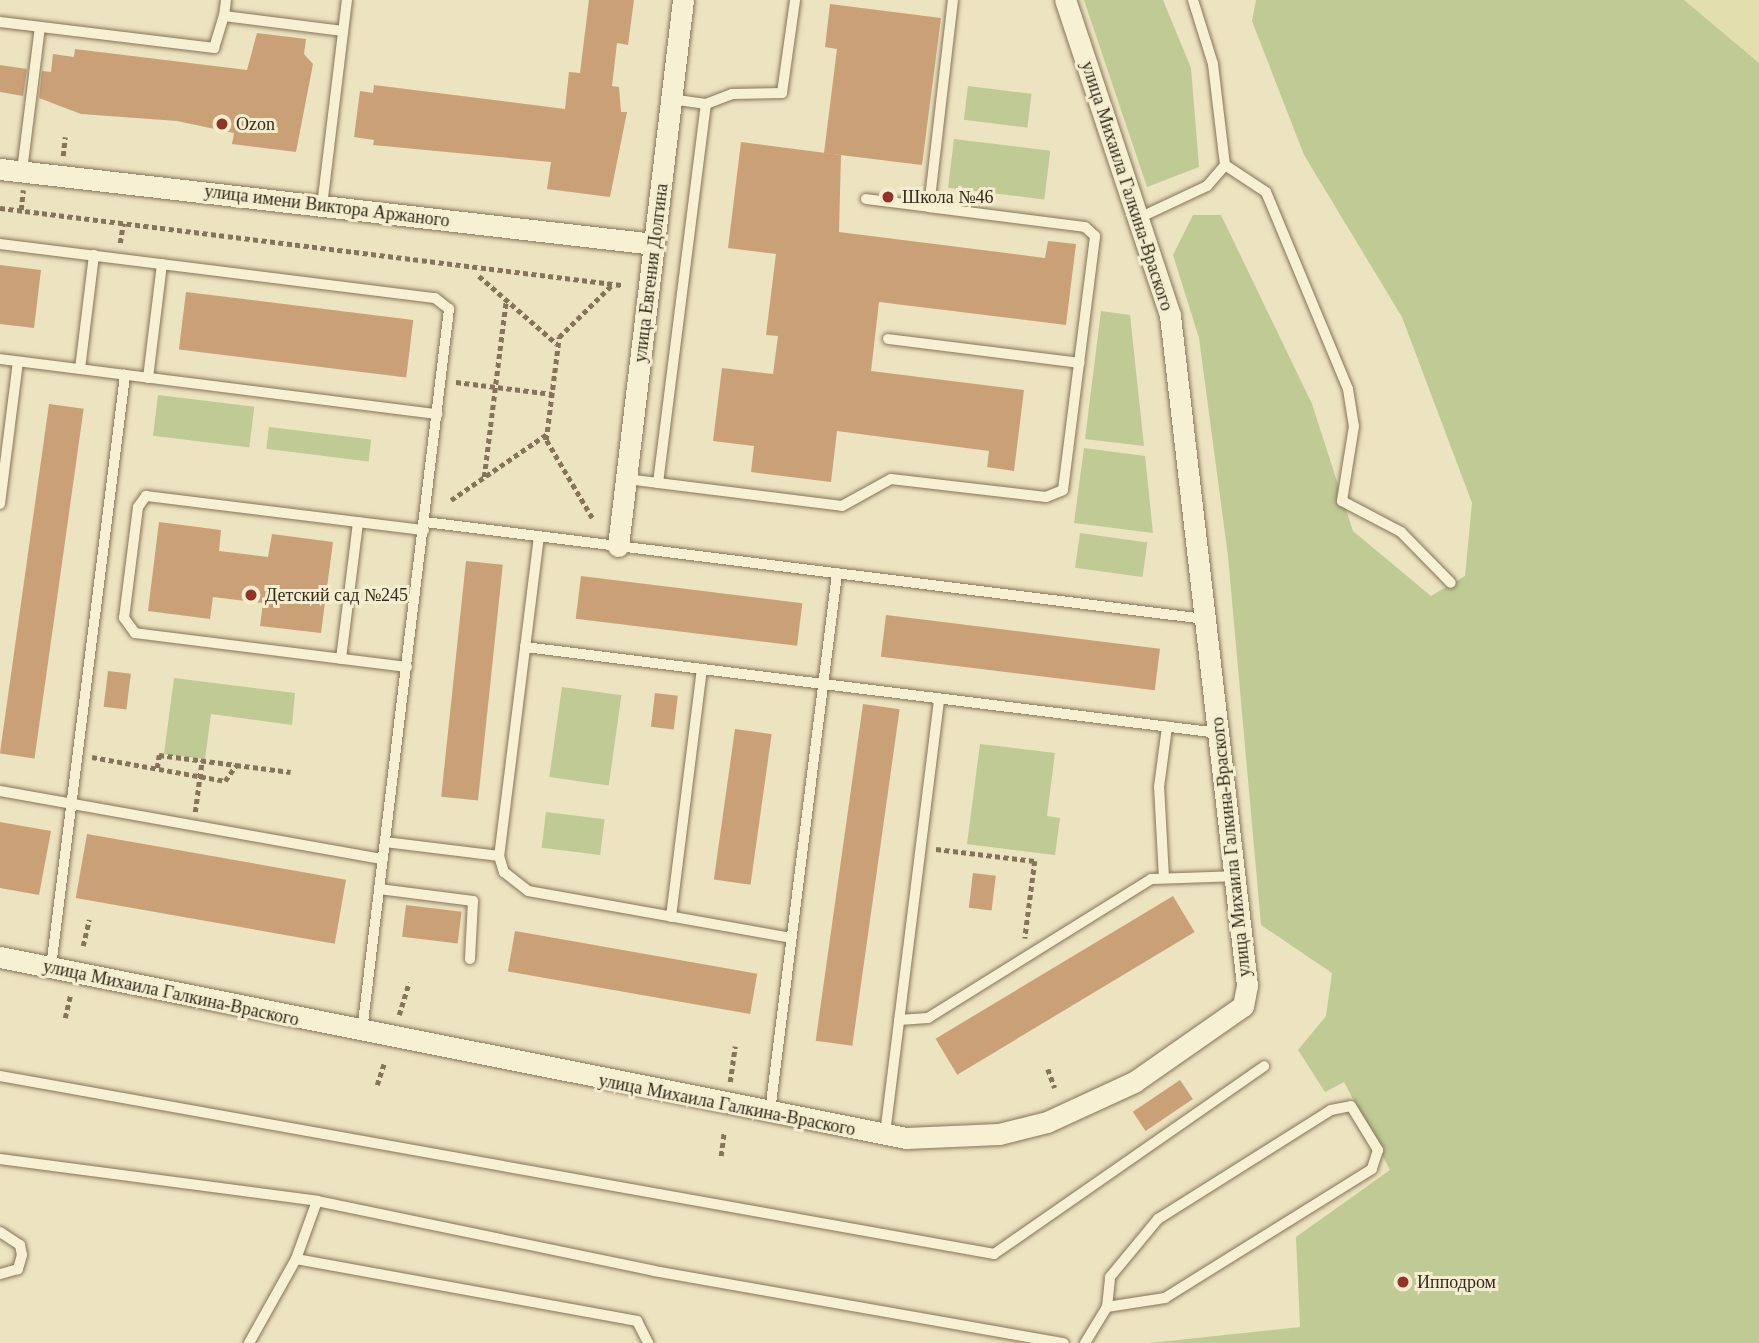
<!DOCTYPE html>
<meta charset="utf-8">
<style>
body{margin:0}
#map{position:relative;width:1759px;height:1343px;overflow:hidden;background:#ece3c0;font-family:"Times New Roman",serif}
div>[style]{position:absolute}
.farmland>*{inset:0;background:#e2deae}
.green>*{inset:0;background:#bfca95;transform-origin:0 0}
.building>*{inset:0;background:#caa177;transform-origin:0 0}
.path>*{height:4.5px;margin-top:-2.25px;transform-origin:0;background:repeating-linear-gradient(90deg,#857459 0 5px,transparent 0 8.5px)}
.roads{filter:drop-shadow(0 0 2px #857459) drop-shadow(0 0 2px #857459)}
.lane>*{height:10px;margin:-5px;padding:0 5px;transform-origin:5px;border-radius:5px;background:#f8f0d3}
.street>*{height:21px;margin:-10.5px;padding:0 10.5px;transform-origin:10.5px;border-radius:10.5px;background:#f8f0d3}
.dots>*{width:19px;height:19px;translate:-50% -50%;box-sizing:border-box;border:4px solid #f4edcf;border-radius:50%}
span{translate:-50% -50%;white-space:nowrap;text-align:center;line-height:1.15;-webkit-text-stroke:6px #f4edcf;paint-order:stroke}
.poi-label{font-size:18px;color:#352b1d}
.left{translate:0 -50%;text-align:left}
.street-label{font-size:18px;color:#352b1d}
</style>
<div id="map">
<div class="farmland">
<i style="clip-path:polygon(1684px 0,1759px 0,1759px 63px,1685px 8px)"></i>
</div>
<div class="green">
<i style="clip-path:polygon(1084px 0,1163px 0,1191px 68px,1199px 167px,1147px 187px)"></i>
<i style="clip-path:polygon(1256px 0,1684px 0,1759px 63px,1759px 1343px,1150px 1343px,1300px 1327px,1296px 1237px,1390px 1170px,1344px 1082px,1325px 1092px,1298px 1050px,1326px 1016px,1332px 973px,1261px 925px,1228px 556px,1199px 338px,1173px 255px,1193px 215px,1221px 215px,1312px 404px,1353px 531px,1431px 596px,1465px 576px,1472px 503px,1402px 317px,1304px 155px,1252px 21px)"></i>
<i style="left:968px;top:86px;width:64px;height:34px;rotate:7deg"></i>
<i style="left:954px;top:139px;width:97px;height:49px;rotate:7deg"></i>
<i style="clip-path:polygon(1101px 311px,1130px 315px,1144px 446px,1085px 439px)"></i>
<i style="left:158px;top:395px;width:97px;height:41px;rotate:7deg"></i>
<i style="left:269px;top:427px;width:103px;height:22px;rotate:7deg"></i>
<i style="clip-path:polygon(1084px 448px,1145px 456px,1153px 533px,1074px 523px)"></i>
<i style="left:1080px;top:533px;width:68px;height:35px;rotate:8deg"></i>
<i style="clip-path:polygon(174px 678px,295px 693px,292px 725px,211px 714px,205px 759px,164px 754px)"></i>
<i style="left:562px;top:687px;width:60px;height:91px;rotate:8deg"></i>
<i style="clip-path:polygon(980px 744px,1055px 753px,1047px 816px,1060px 818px,1055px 855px,967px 844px)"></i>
<i style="left:546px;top:812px;width:59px;height:36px;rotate:7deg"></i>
</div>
<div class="building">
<i style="clip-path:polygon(589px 0,634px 0,628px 45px,617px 43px,612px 86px,619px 87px,621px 112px,627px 112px,610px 197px,547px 189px,551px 162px,373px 145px,374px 140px,354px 137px,360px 91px,373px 93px,374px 85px,565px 109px,569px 72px,580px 73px)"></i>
<i style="clip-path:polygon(830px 4px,941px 18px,922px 165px,824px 153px,837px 49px,825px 47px)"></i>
<i style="clip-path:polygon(257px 33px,306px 39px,304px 54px,313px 64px,296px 152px,232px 144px,234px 133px,177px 121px,81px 114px,39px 98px,42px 71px,51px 72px,53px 54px,74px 57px,75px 49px,247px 70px)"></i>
<i style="clip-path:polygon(0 65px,27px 69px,23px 96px,0 92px)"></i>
<i style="clip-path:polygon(741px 142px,841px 155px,839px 232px,1045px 258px,1048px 241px,1076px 244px,1066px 325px,879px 302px,871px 371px,1024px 390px,1014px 471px,987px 467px,989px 451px,837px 431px,831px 482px,751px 472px,754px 446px,713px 441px,722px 368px,773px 374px,778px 336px,766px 335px,776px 254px,728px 248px)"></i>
<i style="clip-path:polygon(0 265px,41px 270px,34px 328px,0 324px)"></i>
<i style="left:186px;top:292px;width:229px;height:58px;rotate:7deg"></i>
<i style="left:49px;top:404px;width:35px;height:353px;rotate:8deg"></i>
<i style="clip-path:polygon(159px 522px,221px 530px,219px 551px,268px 557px,272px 534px,333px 542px,321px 633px,260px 626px,263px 603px,213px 597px,210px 619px,148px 611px)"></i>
<i style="left:466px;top:561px;width:37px;height:237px;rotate:6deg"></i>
<i style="left:581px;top:576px;width:223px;height:43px;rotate:7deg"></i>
<i style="left:886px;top:615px;width:276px;height:42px;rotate:7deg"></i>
<i style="left:108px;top:671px;width:23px;height:36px;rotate:7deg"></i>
<i style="left:655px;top:693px;width:23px;height:34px;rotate:7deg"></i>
<i style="left:863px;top:704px;width:37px;height:340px;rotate:8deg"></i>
<i style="left:735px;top:729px;width:37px;height:152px;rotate:8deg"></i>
<i style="clip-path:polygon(0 822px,51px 831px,39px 895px,0 888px)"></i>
<i style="left:87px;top:834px;width:263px;height:65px;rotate:10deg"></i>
<i style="left:973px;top:873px;width:23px;height:35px;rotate:7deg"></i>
<i style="left:1173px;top:896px;width:42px;height:277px;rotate:59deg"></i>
<i style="left:406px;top:905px;width:56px;height:32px;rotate:7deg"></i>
<i style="left:515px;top:931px;width:246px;height:41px;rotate:10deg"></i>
<i style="left:1180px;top:1080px;width:23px;height:57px;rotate:56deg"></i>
</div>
<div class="path">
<i style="left:63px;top:156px;width:19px;rotate:-84deg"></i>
<i style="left:0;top:208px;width:626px;rotate:7.07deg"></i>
<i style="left:21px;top:210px;width:20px;rotate:-84deg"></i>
<i style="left:120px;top:243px;width:20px;rotate:-81deg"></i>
<i style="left:479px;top:276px;width:103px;rotate:41.1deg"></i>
<i style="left:456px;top:382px;width:97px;rotate:7.1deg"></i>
<i style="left:484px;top:477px;width:178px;rotate:-82.9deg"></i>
<i style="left:451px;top:500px;width:116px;rotate:-34.5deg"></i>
<i style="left:592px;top:518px;width:91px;rotate:-120.5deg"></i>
<i style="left:546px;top:440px;width:104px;rotate:-82.8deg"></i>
<i style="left:559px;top:337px;width:74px;rotate:-44.5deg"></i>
<i style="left:92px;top:757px;width:135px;rotate:10.2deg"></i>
<i style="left:225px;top:781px;width:19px;rotate:-55deg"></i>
<i style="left:236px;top:765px;width:55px;rotate:7.3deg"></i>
<i style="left:157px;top:768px;width:13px;rotate:-81deg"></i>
<i style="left:159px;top:755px;width:78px;rotate:7.4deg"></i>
<i style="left:195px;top:812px;width:52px;rotate:-82.3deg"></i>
<i style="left:936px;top:849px;width:100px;rotate:6.9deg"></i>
<i style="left:1035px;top:861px;width:78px;rotate:97.4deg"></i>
<i style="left:83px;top:946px;width:27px;rotate:-77deg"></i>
<i style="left:399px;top:1015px;width:34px;rotate:-73deg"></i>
<i style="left:65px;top:1018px;width:23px;rotate:-77deg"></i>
<i style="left:1048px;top:1069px;width:20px;rotate:70deg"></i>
<i style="left:730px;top:1082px;width:36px;rotate:-82deg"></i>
<i style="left:377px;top:1085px;width:22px;rotate:-72deg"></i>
<i style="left:721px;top:1156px;width:24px;rotate:-83deg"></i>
</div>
<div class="roads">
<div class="lane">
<i style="left:226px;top:0;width:16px;rotate:97deg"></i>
<i style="left:224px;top:16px;width:120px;rotate:7.2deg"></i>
<i style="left:0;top:22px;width:216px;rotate:6.9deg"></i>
<i style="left:214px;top:48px;width:34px;rotate:-73deg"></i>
<i style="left:706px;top:104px;width:28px;rotate:-21deg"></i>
<i style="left:732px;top:94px;width:50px;rotate:-1.1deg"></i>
<i style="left:782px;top:93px;width:94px;rotate:-82deg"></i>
<i style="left:1225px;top:165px;width:49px;rotate:33.4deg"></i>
<i style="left:1266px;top:192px;width:213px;rotate:67.4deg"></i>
<i style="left:1348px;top:389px;width:37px;rotate:81deg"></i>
<i style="left:1354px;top:426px;width:76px;rotate:99.1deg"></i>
<i style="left:1342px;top:501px;width:67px;rotate:27.7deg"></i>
<i style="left:1401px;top:532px;width:71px;rotate:45.6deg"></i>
<i style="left:22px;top:171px;width:145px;rotate:-82.9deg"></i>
<i style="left:866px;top:199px;width:64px;rotate:7.2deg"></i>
<i style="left:322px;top:206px;width:208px;rotate:-83.1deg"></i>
<i style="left:1141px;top:217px;width:73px;rotate:-25.2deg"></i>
<i style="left:1207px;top:186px;width:28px;rotate:-49deg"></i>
<i style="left:1225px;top:165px;width:102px;rotate:-96.8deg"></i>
<i style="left:1213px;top:64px;width:67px;rotate:-107.4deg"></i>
<i style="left:0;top:244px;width:438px;rotate:7.1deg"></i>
<i style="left:435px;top:298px;width:18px;rotate:38deg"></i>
<i style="left:449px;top:309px;width:727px;rotate:96.87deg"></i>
<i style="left:888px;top:339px;width:193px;rotate:7.1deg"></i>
<i style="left:0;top:359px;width:441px;rotate:7.2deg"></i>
<i style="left:80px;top:369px;width:115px;rotate:-83deg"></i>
<i style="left:148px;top:378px;width:115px;rotate:-83deg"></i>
<i style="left:626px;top:479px;width:32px;rotate:7deg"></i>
<i style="left:658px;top:483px;width:382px;rotate:-82.8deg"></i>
<i style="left:706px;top:104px;width:35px;rotate:-172deg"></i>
<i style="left:658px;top:483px;width:185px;rotate:7.1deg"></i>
<i style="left:842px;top:506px;width:56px;rotate:-28.9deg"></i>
<i style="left:891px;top:479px;width:156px;rotate:6.6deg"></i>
<i style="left:1046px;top:497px;width:18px;rotate:-22deg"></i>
<i style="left:1063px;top:490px;width:256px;rotate:-82.8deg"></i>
<i style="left:1095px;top:236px;width:13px;rotate:-138deg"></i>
<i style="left:1085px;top:227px;width:157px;rotate:-172.7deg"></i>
<i style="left:929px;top:207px;width:208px;rotate:-83.4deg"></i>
<i style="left:0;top:504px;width:143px;rotate:-82.8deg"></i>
<i style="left:425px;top:522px;width:786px;rotate:7.09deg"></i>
<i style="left:539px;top:536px;width:322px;rotate:97.1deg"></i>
<i style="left:499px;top:856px;width:17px;rotate:73deg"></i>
<i style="left:504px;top:872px;width:31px;rotate:38deg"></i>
<i style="left:528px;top:891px;width:267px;rotate:10.1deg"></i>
<i style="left:525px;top:647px;width:698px;rotate:7.07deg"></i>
<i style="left:341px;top:659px;width:138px;rotate:-82.9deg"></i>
<i style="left:407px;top:667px;width:274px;rotate:-172.9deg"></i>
<i style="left:135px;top:633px;width:19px;rotate:-126deg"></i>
<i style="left:124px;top:618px;width:112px;rotate:-82.8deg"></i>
<i style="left:138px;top:507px;width:14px;rotate:-54deg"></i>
<i style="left:146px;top:496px;width:280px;rotate:7deg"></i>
<i style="left:0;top:791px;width:389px;rotate:10.1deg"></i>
<i style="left:385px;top:842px;width:115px;rotate:7deg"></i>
<i style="left:1164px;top:878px;width:91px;rotate:-93.1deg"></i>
<i style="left:1159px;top:787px;width:61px;rotate:-82.4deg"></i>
<i style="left:379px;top:889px;width:95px;rotate:7.3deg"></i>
<i style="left:473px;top:901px;width:58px;rotate:93deg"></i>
<i style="left:671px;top:917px;width:250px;rotate:-82.9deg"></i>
<i style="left:51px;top:967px;width:597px;rotate:-82.87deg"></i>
<i style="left:899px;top:1020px;width:29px;rotate:-4deg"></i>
<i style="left:928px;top:1018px;width:263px;rotate:-31.9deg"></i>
<i style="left:1151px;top:879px;width:84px;rotate:-2deg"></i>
<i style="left:0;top:1076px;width:1010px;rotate:10.15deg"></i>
<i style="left:994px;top:1254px;width:329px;rotate:-34.8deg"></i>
<i style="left:770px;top:1112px;width:543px;rotate:-82.91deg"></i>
<i style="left:885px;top:1134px;width:438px;rotate:-82.9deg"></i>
<i style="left:0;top:1159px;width:320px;rotate:7.5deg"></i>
<i style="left:317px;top:1201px;width:62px;rotate:109.9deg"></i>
<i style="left:296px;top:1259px;width:96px;rotate:119.2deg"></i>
<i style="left:317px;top:1201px;width:344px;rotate:11.7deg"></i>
<i style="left:654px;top:1271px;width:416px;rotate:10deg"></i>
<i style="left:0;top:1232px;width:24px;rotate:33deg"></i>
<i style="left:20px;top:1245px;width:10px;rotate:79deg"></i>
<i style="left:22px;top:1255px;width:15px;rotate:106deg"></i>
<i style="left:18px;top:1269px;width:19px;rotate:164deg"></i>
<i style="left:296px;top:1259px;width:347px;rotate:10.3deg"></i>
<i style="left:637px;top:1321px;width:25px;rotate:63deg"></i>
<i style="left:1085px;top:1343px;width:42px;rotate:-58.6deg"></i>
<i style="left:1107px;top:1307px;width:30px;rotate:-84deg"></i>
<i style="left:1110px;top:1277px;width:75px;rotate:-50.4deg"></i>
<i style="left:1158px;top:1219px;width:204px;rotate:-32.2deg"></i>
<i style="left:1331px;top:1110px;width:20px;rotate:-11deg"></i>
<i style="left:1351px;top:1106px;width:52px;rotate:58.5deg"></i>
<i style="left:1378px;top:1150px;width:20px;rotate:108deg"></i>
<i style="left:1372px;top:1169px;width:244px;rotate:148.1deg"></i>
<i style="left:1165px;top:1298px;width:59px;rotate:171.2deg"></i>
</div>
<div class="street">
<i style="left:0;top:169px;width:658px;rotate:6.54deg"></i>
<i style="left:618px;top:546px;width:550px;rotate:-83.21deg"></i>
<i style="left:0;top:957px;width:924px;rotate:11.3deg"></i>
<i style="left:906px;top:1138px;width:93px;rotate:-2.5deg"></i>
<i style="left:999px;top:1134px;width:49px;rotate:-14deg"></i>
<i style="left:1047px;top:1122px;width:96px;rotate:-24.7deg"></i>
<i style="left:1134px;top:1082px;width:133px;rotate:-34.9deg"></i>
<i style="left:1243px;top:1006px;width:21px;rotate:-79deg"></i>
<i style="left:1247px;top:985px;width:674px;rotate:-96.56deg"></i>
<i style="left:1170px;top:315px;width:332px;rotate:-108.4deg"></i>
</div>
</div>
<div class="dots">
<i style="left:222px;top:124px;background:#92332a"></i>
<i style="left:888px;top:197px;background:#92332a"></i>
<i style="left:251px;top:595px;background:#92332a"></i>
<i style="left:1403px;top:1282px;background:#92332a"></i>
</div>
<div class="poi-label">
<span class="left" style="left:236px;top:124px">Ozon</span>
<span class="left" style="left:902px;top:197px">Школа №46</span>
<span class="left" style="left:265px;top:595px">Детский сад №245</span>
<span class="left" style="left:1417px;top:1282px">Ипподром</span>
</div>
<div class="street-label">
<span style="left:1127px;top:186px;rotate:72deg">улица Михаила Галкина-Враского</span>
<span style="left:327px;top:206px;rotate:7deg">улица имени Виктора Аржаного</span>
<span style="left:651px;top:273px;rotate:-83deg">улица Евгения Долгина</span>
<span style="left:1231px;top:847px;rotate:-96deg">улица Михаила Галкина-Враского</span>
<span style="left:171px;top:993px;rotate:12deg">улица Михаила Галкина-Враского</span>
<span style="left:727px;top:1105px;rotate:11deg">улица Михаила Галкина-Враского</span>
</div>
</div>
